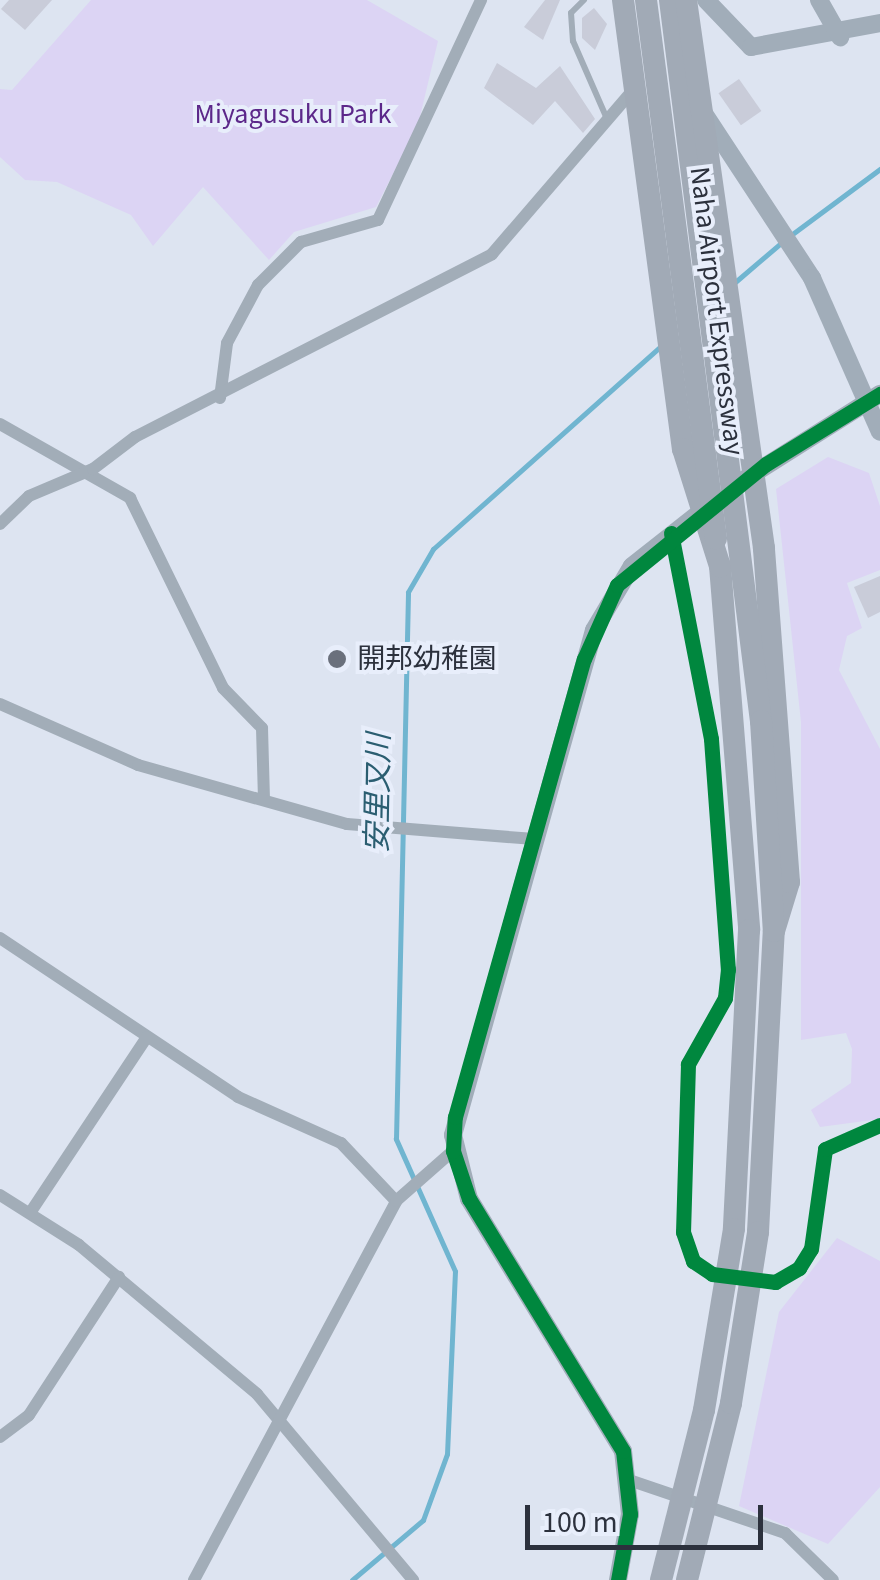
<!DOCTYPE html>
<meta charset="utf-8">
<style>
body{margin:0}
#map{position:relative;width:880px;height:1580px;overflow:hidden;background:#dde4f1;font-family:"Source Sans 3","Noto Sans JP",sans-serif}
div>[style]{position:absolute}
.green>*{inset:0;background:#dcd4f4}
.stream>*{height:5px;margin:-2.5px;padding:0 2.5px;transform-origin:2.5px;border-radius:2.5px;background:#70b5d0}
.building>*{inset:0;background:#c9ccd9;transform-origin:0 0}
.lane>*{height:6px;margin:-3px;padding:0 3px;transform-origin:3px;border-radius:3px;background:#a2adb8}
.street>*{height:12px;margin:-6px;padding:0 6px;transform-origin:6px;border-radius:6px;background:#a2adb8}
.secondary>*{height:18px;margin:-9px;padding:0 9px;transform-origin:9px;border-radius:9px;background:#a1adb9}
.highway>*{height:22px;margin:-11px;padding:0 11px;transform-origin:11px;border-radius:11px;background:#a1aab6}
.highway-bridge>*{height:22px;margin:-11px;padding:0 11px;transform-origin:11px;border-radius:11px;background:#a1aab6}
.cycleway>*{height:15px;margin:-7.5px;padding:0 7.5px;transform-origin:7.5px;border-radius:7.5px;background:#00873e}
.dots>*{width:28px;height:28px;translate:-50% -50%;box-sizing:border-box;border:5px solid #e8eefb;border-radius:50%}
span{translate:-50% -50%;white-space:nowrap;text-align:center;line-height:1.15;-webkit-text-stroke:8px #e8eefb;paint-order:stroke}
.park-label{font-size:28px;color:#5c288a}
.street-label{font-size:28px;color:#2c313d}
.poi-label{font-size:28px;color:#2c313d}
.left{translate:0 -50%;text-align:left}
.water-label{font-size:30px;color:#2b5e71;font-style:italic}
.scale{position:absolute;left:525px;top:1505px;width:238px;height:45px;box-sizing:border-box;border:5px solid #2c313d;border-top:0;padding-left:12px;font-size:30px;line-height:35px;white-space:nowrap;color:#2c313d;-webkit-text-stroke:8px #e8eefb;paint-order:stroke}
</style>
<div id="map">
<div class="green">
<i style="clip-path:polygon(91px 0,367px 0,438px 41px,418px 125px,376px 207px,294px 232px,269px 260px,203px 187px,153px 246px,131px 215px,57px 182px,25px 180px,0 157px,0 89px,12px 90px)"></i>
<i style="clip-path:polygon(828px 457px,869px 473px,880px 506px,880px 570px,847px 583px,862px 628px,847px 636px,839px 670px,880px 749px,880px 1119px,820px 1127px,811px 1110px,851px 1083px,852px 1049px,846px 1033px,801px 1040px,801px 722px,776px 489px)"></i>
<i style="clip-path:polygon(837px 1238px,880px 1261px,880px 1487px,828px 1544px,739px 1506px,779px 1312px)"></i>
</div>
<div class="stream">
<i style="left:791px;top:235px;width:111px;rotate:-36.6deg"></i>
<i style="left:734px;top:283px;width:63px;rotate:-40.5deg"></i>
<i style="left:352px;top:1580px;width:93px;rotate:-40.2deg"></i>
<i style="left:423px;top:1520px;width:70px;rotate:-70deg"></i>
<i style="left:447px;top:1454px;width:183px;rotate:-87.5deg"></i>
<i style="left:455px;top:1271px;width:145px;rotate:-114.1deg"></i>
<i style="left:396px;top:1139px;width:547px;rotate:-88.74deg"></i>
<i style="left:408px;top:592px;width:50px;rotate:-59.8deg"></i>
<i style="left:433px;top:549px;width:305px;rotate:-41.7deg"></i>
</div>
<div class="building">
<i style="clip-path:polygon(9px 0,52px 0,25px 30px,1px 9px)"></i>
<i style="clip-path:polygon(545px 0,560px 0,543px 40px,524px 27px)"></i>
<i style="clip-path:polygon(594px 8px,607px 24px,595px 50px,582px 38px,582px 18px)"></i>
<i style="clip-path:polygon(497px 63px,536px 88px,560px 66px,595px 119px,583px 133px,555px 101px,533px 125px,484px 88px)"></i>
<i style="left:739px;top:79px;width:39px;height:25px;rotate:55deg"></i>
<i style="clip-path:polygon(880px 576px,880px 612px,868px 618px,854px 587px)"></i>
</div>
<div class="lane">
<i style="left:584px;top:0;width:18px;rotate:135deg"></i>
<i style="left:571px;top:13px;width:28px;rotate:86deg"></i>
<i style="left:573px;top:41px;width:87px;rotate:66.4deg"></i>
</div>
<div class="street">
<i style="left:220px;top:398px;width:55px;rotate:-82.7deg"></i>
<i style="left:227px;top:343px;width:66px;rotate:-61.9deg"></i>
<i style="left:258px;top:285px;width:61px;rotate:-45deg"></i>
<i style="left:301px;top:242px;width:80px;rotate:-15.9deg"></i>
<i style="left:378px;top:220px;width:243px;rotate:-64.9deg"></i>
<i style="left:0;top:424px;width:150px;rotate:29.6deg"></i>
<i style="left:130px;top:498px;width:212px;rotate:63.9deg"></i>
<i style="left:223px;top:688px;width:56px;rotate:45.7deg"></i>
<i style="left:262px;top:728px;width:72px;rotate:88.4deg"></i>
<i style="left:0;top:524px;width:40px;rotate:-44deg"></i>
<i style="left:29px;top:496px;width:69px;rotate:-22.9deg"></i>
<i style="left:93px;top:469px;width:53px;rotate:-37.3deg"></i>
<i style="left:135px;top:437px;width:401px;rotate:-27.1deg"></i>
<i style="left:492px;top:254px;width:218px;rotate:-49.3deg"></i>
<i style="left:671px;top:533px;width:210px;rotate:79deg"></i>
<i style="left:711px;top:739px;width:231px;rotate:85.8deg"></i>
<i style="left:728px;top:969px;width:29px;rotate:96deg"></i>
<i style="left:725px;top:998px;width:76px;rotate:119.3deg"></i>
<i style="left:688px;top:1064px;width:168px;rotate:91.7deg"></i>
<i style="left:683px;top:1232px;width:31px;rotate:71deg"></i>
<i style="left:693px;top:1261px;width:23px;rotate:34deg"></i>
<i style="left:712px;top:1274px;width:64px;rotate:7.2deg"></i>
<i style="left:775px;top:1282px;width:28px;rotate:-30deg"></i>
<i style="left:799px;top:1268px;width:22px;rotate:-58deg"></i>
<i style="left:811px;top:1249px;width:101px;rotate:-82deg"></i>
<i style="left:825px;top:1149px;width:60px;rotate:-23.6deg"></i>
<i style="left:0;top:704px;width:151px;rotate:23.8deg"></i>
<i style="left:138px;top:765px;width:217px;rotate:15.8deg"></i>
<i style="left:347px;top:824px;width:188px;rotate:4.6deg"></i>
<i style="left:0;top:938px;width:286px;rotate:33.7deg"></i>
<i style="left:238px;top:1097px;width:113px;rotate:24.1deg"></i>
<i style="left:341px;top:1143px;width:80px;rotate:46.5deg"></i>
<i style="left:0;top:1195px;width:93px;rotate:32.3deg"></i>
<i style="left:79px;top:1245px;width:232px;rotate:39.9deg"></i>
<i style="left:257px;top:1394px;width:243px;rotate:50deg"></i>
<i style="left:30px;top:1213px;width:211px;rotate:-56.4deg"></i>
<i style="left:0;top:1437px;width:36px;rotate:-37deg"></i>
<i style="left:29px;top:1415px;width:165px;rotate:-56.9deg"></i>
<i style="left:629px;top:1480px;width:165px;rotate:18.8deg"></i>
<i style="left:785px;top:1533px;width:67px;rotate:44.4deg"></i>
<i style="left:194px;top:1580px;width:429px;rotate:-61.9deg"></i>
<i style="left:396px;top:1201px;width:76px;rotate:-41.3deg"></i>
</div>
<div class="secondary">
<i style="left:706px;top:0;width:65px;rotate:46.2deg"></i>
<i style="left:751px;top:47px;width:131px;rotate:-10.5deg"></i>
<i style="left:819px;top:0;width:43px;rotate:60.4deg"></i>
<i style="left:703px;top:112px;width:199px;rotate:56.7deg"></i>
<i style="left:812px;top:278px;width:168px;rotate:66.2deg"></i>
<i style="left:745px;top:479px;width:160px;rotate:-32.2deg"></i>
<i style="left:618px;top:1580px;width:67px;rotate:-79.7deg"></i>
<i style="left:630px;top:1514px;width:63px;rotate:-96.3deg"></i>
<i style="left:623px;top:1451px;width:295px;rotate:-121.4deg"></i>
<i style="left:469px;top:1199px;width:66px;rotate:-104deg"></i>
<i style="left:453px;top:1135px;width:524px;rotate:-74.4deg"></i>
<i style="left:594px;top:630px;width:74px;rotate:-59.3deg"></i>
<i style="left:632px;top:566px;width:102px;rotate:-38.2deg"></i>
</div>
<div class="highway">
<i style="left:720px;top:566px;width:365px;rotate:85.4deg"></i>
<i style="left:749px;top:930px;width:299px;rotate:92.9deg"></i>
<i style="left:758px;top:1232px;width:301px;rotate:-87deg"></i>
<i style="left:774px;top:931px;width:51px;rotate:-73deg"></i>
<i style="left:789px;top:882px;width:335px;rotate:-94.3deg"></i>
</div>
<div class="highway-bridge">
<i style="left:623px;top:0;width:453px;rotate:82.4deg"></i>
<i style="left:683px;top:449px;width:123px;rotate:72.5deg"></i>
<i style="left:646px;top:0;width:543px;rotate:82.59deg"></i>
<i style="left:670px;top:0;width:727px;rotate:82.81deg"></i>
<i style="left:761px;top:721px;width:210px;rotate:86.5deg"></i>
<i style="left:686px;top:0;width:554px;rotate:81.9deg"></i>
<i style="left:661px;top:1580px;width:175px;rotate:-75.8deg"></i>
<i style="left:704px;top:1410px;width:183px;rotate:-80.6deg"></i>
<i style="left:687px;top:1580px;width:182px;rotate:-76deg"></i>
<i style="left:731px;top:1403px;width:173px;rotate:-81deg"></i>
</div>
<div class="cycleway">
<i style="left:671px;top:533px;width:210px;rotate:79deg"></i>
<i style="left:711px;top:739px;width:231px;rotate:85.8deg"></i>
<i style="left:728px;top:969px;width:29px;rotate:96deg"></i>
<i style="left:725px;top:998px;width:76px;rotate:119.3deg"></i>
<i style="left:688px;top:1064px;width:168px;rotate:91.7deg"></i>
<i style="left:683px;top:1232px;width:31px;rotate:71deg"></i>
<i style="left:693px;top:1261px;width:23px;rotate:34deg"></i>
<i style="left:712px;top:1274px;width:64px;rotate:7.2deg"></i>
<i style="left:775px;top:1282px;width:28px;rotate:-30deg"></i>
<i style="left:799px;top:1268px;width:22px;rotate:-58deg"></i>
<i style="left:811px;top:1249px;width:101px;rotate:-82deg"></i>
<i style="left:825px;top:1149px;width:60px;rotate:-23.6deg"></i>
<i style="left:618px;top:1580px;width:67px;rotate:-79.7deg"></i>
<i style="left:630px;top:1514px;width:63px;rotate:-96.3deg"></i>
<i style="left:623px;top:1451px;width:295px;rotate:-121.4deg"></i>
<i style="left:469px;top:1199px;width:51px;rotate:-108.4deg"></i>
<i style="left:453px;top:1151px;width:34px;rotate:-87deg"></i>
<i style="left:455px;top:1117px;width:476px;rotate:-74.3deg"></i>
<i style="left:584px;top:659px;width:81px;rotate:-66deg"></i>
<i style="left:617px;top:585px;width:192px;rotate:-39.1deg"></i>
<i style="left:766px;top:464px;width:134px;rotate:-31.6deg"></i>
</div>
<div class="dots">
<i style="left:337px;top:659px;background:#6a707c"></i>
</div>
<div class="park-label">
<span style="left:293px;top:114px">Miyagusuku Park</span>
</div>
<div class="street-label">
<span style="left:717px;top:311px;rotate:83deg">Naha Airport Expressway</span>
</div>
<div class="poi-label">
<span class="left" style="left:357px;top:659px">開邦幼稚園</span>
</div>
<div class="water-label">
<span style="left:379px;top:793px;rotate:-89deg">安里又川</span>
</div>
<div class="scale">100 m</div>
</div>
